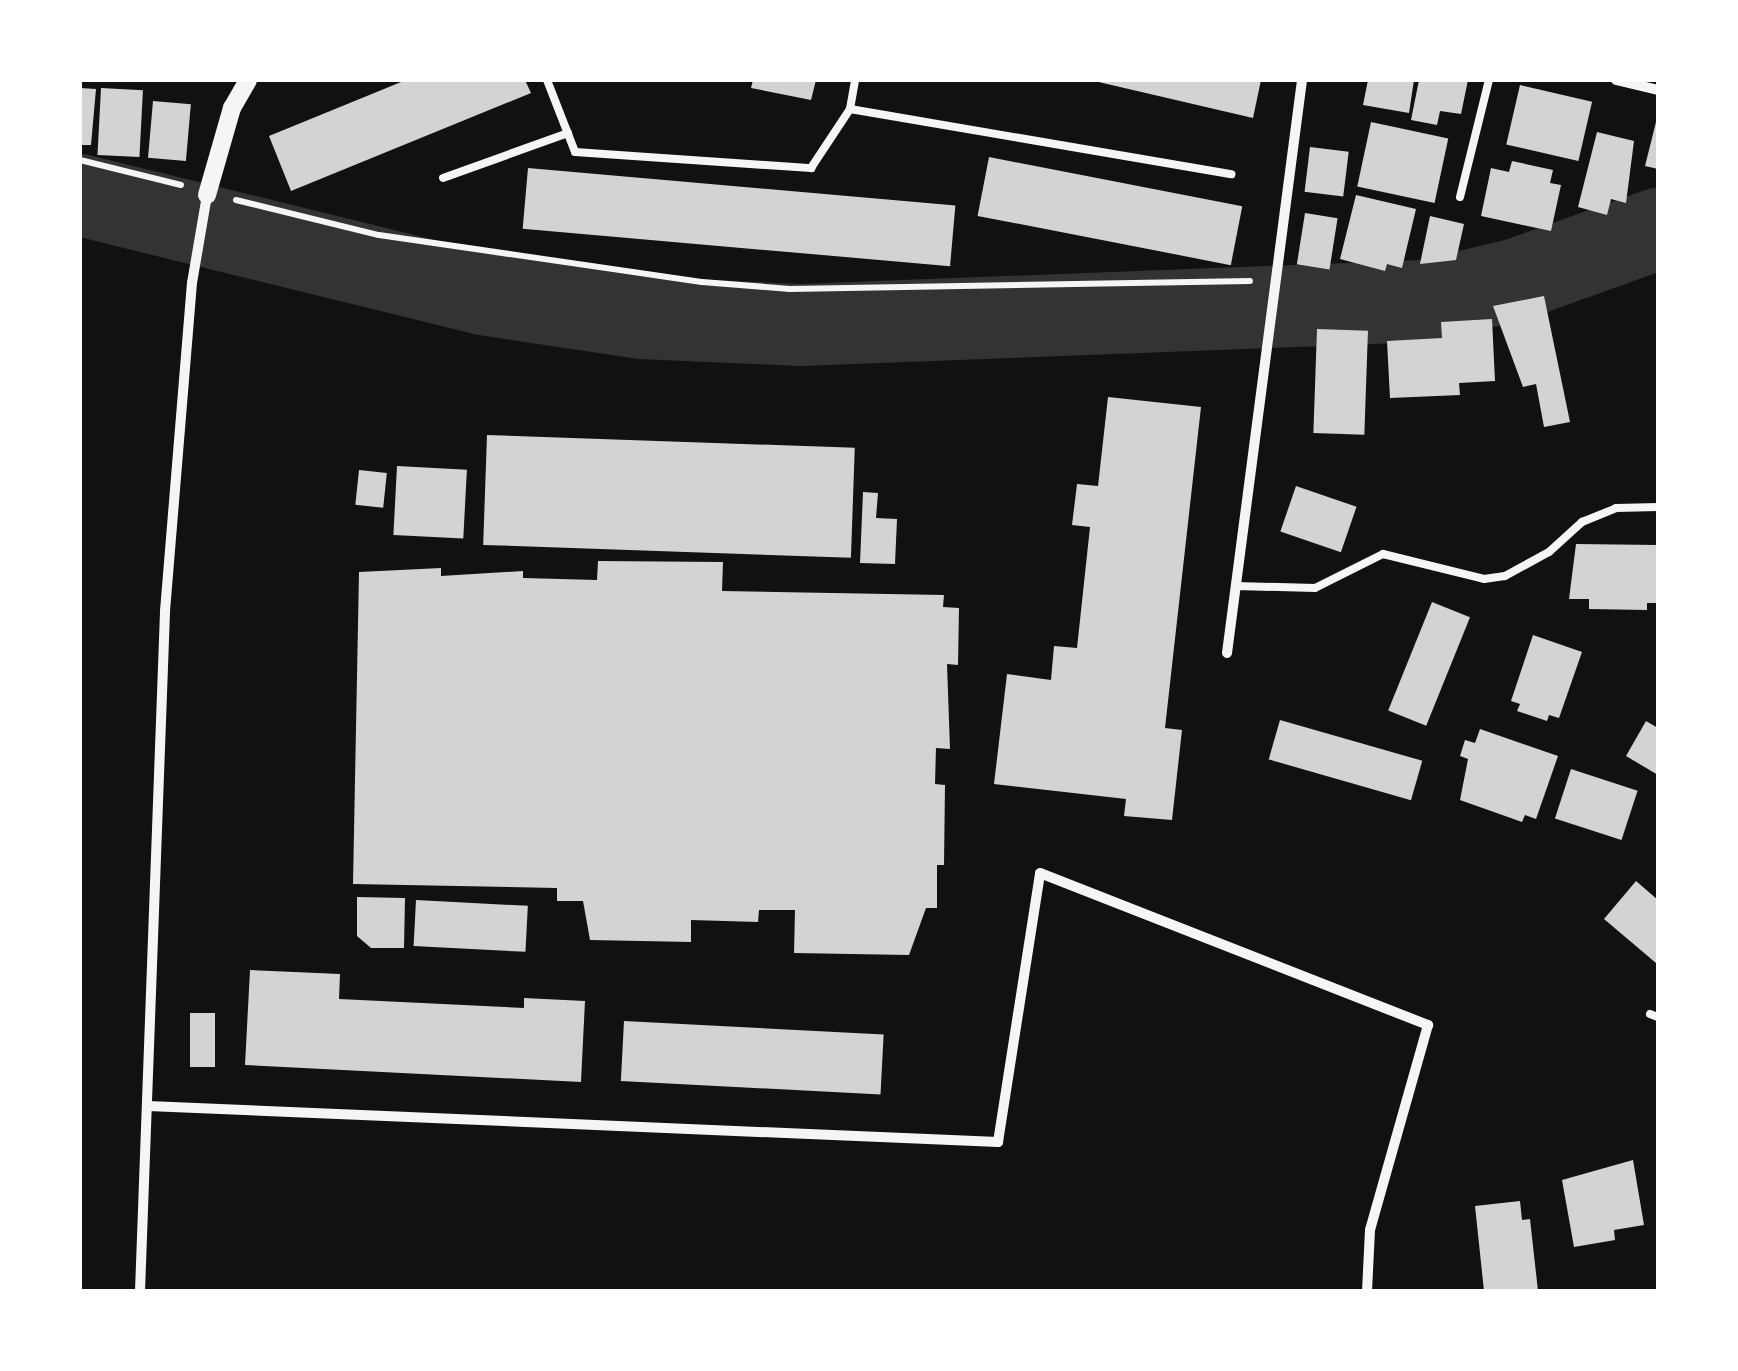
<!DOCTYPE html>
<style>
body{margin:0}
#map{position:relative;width:1738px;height:1371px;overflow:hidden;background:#111;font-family:Lato,sans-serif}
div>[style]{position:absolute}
.river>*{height:82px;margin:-41px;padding:0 41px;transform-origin:41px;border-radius:41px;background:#333}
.building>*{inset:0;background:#d3d3d3;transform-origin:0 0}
.path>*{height:6px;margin:-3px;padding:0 3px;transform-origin:3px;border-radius:3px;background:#f5f5f5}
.service>*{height:8px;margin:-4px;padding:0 4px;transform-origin:4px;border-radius:4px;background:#f5f5f5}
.minor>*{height:10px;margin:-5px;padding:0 5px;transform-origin:5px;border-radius:5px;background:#f5f5f5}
.tertiary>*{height:18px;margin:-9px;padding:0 9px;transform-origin:9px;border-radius:9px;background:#f5f5f5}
span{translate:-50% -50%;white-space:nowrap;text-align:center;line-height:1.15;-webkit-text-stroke:8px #fff;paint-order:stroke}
.frame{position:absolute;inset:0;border:82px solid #fff;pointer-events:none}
</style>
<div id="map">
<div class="river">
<i style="left:80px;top:195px;width:414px;rotate:13.8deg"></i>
<i style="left:482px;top:294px;width:161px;rotate:8.6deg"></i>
<i style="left:641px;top:318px;width:159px;rotate:2.5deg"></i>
<i style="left:800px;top:325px;width:625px;rotate:-2.2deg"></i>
<i style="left:1425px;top:301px;width:96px;rotate:-13.3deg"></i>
<i style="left:1518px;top:279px;width:149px;rotate:-19.7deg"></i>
</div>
<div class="building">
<i style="clip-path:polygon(406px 80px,525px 80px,531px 93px,291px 191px,269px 136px)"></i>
<i style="clip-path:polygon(753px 80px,816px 80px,811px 100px,751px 88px)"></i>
<i style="clip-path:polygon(1090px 80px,1261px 80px,1253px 118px)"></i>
<i style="clip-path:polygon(1368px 80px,1414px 80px,1409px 113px,1363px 105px)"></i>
<i style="clip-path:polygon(1419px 80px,1468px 80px,1461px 114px,1440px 111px,1437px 125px,1411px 120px)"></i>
<i style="left:1520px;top:85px;width:74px;height:61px;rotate:13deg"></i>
<i style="clip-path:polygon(80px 88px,96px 89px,91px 145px,80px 145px)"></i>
<i style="left:101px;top:88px;width:42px;height:67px;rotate:3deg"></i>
<i style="left:153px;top:101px;width:38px;height:57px;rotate:5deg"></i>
<i style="clip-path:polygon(1657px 118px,1658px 118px,1658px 169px,1645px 166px)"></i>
<i style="left:1371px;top:122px;width:79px;height:66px;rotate:12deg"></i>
<i style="clip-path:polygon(1597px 132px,1634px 141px,1626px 203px,1611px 199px,1607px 215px,1578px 207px)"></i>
<i style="left:1310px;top:147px;width:39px;height:45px;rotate:7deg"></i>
<i style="left:989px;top:157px;width:258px;height:60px;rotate:11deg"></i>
<i style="clip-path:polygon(1512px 161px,1553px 170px,1550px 183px,1561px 185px,1551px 231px,1481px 216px,1491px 168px,1509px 172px)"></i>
<i style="left:528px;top:168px;width:429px;height:61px;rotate:5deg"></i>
<i style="clip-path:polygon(1356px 195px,1416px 209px,1402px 268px,1387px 264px,1385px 271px,1340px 259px)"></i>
<i style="left:1305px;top:213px;width:33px;height:52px;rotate:9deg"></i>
<i style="clip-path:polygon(1430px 216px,1464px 224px,1456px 260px,1420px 264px)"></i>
<i style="clip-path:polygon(1544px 296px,1570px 422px,1544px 427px,1536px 384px,1523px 387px,1493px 306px)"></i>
<i style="clip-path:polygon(1492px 319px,1495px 381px,1459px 383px,1460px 395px,1390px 398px,1387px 341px,1442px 338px,1441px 322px)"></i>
<i style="left:1317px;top:329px;width:51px;height:104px;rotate:2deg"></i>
<i style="clip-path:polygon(1108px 397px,1201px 407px,1165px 728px,1182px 730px,1172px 820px,1124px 816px,1126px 799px,994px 784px,1007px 674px,1051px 680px,1054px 646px,1077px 648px,1090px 527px,1072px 525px,1077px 484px,1098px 486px)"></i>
<i style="left:487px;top:435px;width:368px;height:110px;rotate:2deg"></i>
<i style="left:397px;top:466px;width:70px;height:69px;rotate:3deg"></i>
<i style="left:359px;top:470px;width:28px;height:35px;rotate:6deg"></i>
<i style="left:1296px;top:486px;width:64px;height:48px;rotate:19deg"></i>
<i style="clip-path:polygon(863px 492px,878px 493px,876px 518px,897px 519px,895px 564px,860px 563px)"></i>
<i style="clip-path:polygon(1576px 544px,1658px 545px,1657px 603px,1647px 603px,1647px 610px,1589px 609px,1589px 599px,1569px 599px)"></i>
<i style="clip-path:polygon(598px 561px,723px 562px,722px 591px,944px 595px,943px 607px,959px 608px,958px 665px,947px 664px,950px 749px,936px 748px,935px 784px,945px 785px,944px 865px,937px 865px,937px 908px,926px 908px,909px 955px,794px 953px,795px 910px,759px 910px,758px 922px,691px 920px,691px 942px,590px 940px,583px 901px,557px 901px,557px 888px,353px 884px,359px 572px,441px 568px,441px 576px,523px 571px,523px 578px,597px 580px)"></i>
<i style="left:1432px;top:602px;width:41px;height:117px;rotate:22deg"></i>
<i style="clip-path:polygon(1533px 635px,1582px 652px,1559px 718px,1549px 715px,1547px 721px,1517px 711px,1520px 704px,1511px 701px)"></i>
<i style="left:1280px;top:720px;width:148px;height:41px;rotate:16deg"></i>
<i style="clip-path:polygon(1646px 721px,1658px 728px,1658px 775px,1626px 756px)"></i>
<i style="clip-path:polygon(1480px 729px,1558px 756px,1536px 819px,1525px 815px,1522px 822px,1460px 800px,1468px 759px,1460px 756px,1465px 740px,1475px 743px)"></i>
<i style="left:1571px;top:769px;width:70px;height:52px;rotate:18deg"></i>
<i style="clip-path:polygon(1636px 881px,1658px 900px,1656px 963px,1604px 919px)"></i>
<i style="clip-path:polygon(357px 897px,405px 898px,404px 948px,371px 948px,357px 936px)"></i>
<i style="left:416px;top:900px;width:112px;height:46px;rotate:3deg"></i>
<i style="clip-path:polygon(250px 970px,340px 974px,339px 999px,524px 1008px,524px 998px,585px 1001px,581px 1082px,245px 1065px)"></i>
<i style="left:215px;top:1013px;width:54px;height:25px;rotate:90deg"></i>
<i style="left:624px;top:1021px;width:260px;height:60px;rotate:3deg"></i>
<i style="clip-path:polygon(1633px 1160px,1644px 1225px,1614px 1230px,1615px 1240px,1574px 1247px,1562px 1180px)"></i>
<i style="clip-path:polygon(1520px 1201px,1522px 1220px,1530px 1219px,1538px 1291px,1484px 1291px,1475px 1206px)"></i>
</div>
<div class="path">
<i style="left:80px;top:160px;width:104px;rotate:13.9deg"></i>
<i style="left:236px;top:200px;width:147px;rotate:13.8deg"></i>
<i style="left:379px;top:235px;width:326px;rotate:8.3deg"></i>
<i style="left:702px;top:282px;width:88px;rotate:4.5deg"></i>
<i style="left:790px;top:289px;width:460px;rotate:-1deg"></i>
</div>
<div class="service">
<i style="left:547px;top:80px;width:77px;rotate:68.7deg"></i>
<i style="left:575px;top:152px;width:237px;rotate:3.9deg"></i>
<i style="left:811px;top:168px;width:71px;rotate:-56.5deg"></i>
<i style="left:850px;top:109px;width:29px;rotate:-80deg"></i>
<i style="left:850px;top:109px;width:387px;rotate:9.7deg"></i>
<i style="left:443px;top:178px;width:133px;rotate:-19.8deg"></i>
<i style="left:1460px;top:197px;width:121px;rotate:-76.1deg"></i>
<i style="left:1235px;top:586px;width:80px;rotate:1.4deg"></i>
<i style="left:1315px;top:588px;width:76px;rotate:-26.6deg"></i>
<i style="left:1383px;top:554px;width:104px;rotate:13.9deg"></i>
<i style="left:1484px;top:579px;width:21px;rotate:-8deg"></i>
<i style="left:1505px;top:576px;width:50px;rotate:-28.6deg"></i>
<i style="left:1549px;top:552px;width:45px;rotate:-42.3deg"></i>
<i style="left:1582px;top:522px;width:37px;rotate:-22deg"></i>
<i style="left:1616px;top:508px;width:42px;rotate:-1.4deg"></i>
<i style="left:1650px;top:1014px;width:9px;rotate:21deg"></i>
</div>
<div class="minor">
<i style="left:1616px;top:80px;width:43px;rotate:13.4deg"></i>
<i style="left:1227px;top:653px;width:578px;rotate:-82.54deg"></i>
<i style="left:148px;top:1106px;width:851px;rotate:2.43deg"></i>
<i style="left:998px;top:1142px;width:272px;rotate:-81.1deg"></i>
<i style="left:1040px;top:873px;width:417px;rotate:21.4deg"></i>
<i style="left:1428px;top:1025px;width:213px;rotate:105.8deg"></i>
<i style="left:1370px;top:1230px;width:61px;rotate:92.8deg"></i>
<i style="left:140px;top:1291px;width:680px;rotate:-87.89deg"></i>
<i style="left:165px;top:611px;width:329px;rotate:-85.3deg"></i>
<i style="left:192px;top:283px;width:89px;rotate:-80.3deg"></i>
</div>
<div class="tertiary">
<i style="left:207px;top:195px;width:91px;rotate:-74deg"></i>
<i style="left:232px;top:108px;width:32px;rotate:-60deg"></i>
</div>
<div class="frame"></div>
</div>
